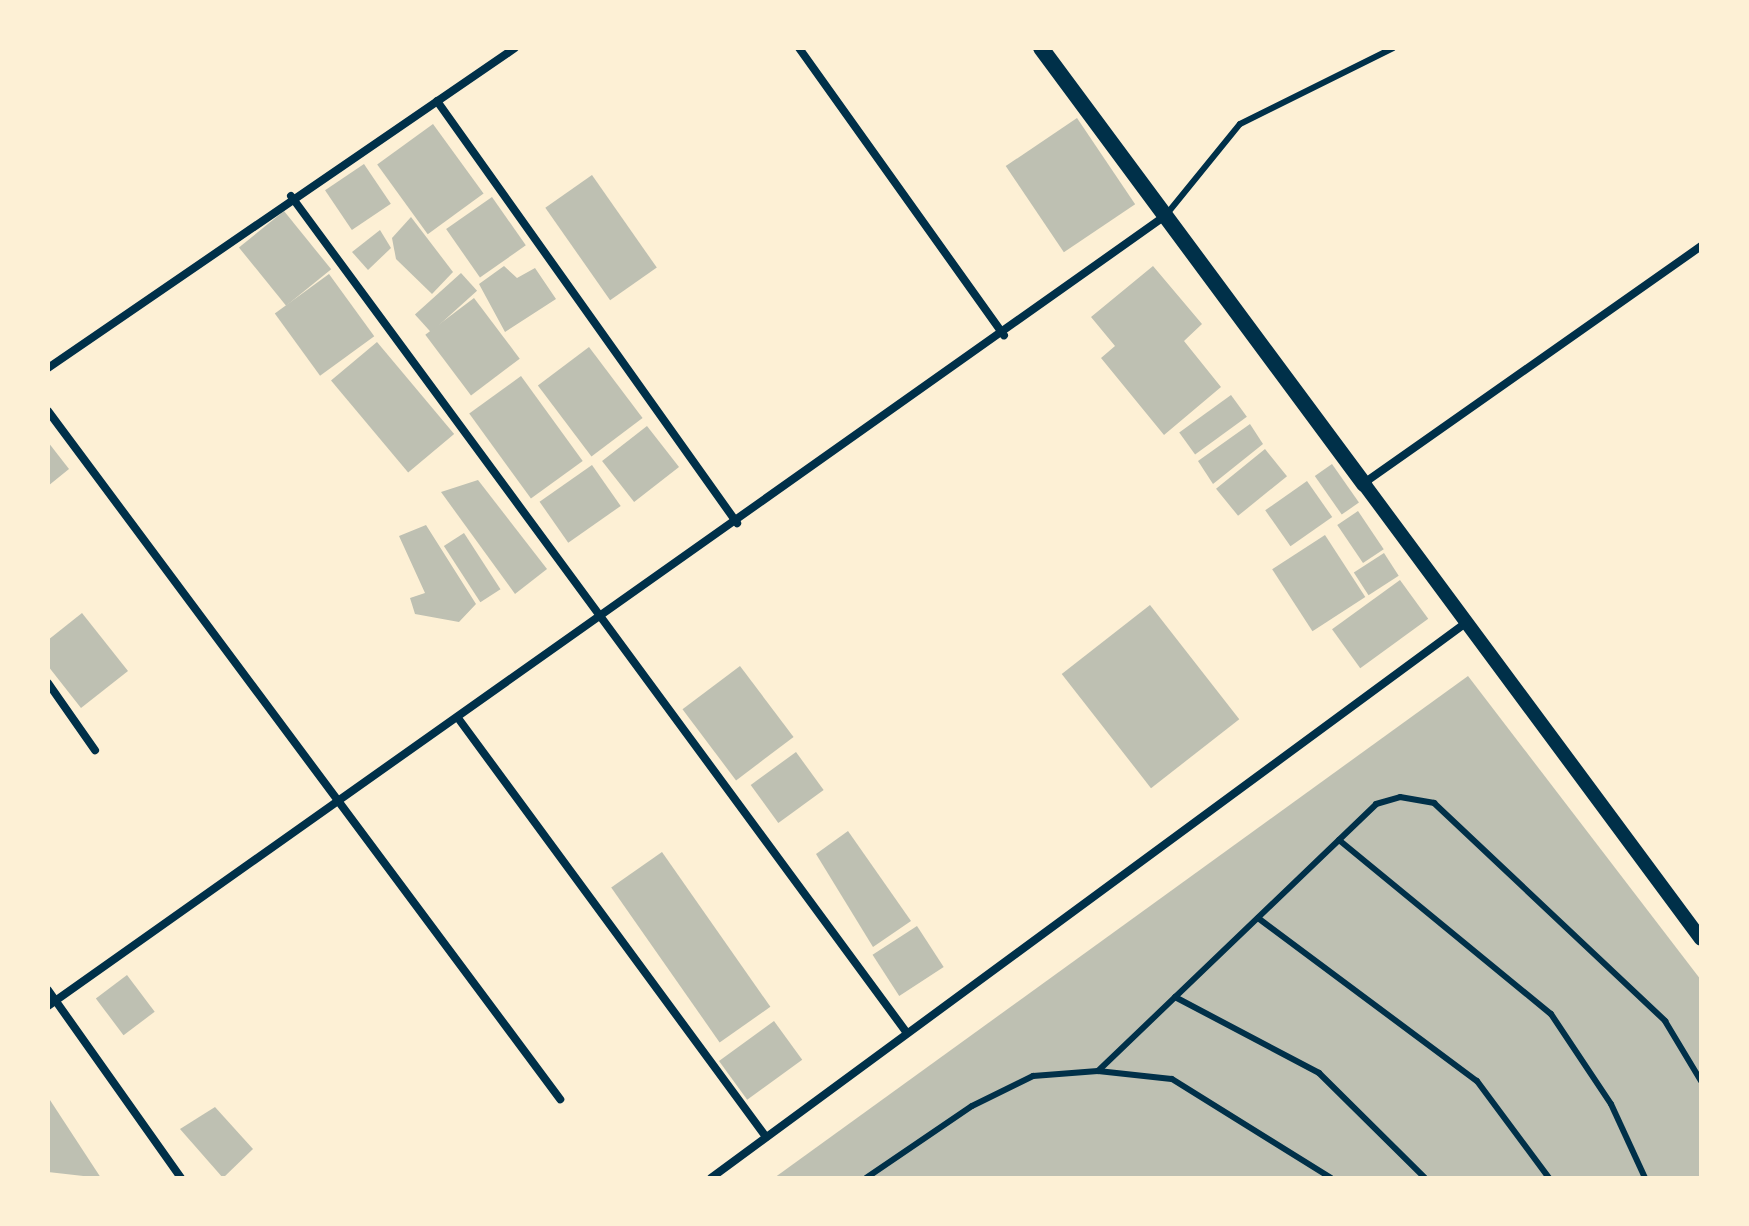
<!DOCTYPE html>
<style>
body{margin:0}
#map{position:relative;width:1749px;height:1226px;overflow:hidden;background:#fdf0d5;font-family:Barlow,sans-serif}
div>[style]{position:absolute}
.building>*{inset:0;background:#bec0b2;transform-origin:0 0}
.service>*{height:6px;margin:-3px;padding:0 3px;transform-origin:3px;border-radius:3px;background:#003049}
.minor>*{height:8px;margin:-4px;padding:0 4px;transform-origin:4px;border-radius:4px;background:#003049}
.tertiary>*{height:14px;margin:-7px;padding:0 7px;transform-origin:7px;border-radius:7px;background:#003049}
.secondary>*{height:16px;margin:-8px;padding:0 8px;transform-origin:8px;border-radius:8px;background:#003049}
span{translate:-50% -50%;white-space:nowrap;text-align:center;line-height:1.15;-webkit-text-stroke:7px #fdf0d5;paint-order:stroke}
.frame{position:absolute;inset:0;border:50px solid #fdf0d5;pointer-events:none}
</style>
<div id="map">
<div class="building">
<i style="left:1077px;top:118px;width:104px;height:86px;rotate:56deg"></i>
<i style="left:433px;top:124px;width:86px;height:69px;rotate:54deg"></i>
<i style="left:364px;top:164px;width:48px;height:47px;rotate:56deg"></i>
<i style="left:592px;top:175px;width:113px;height:57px;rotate:55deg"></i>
<i style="left:492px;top:197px;width:59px;height:56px;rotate:55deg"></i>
<i style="left:284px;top:211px;width:75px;height:58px;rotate:51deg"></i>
<i style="clip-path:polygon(411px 217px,453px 272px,432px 294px,396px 259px,392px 238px)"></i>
<i style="clip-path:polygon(380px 230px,391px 248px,368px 270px,352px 252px)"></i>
<i style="clip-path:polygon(504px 266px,517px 278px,535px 268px,556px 299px,505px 332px,479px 284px)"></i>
<i style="clip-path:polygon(1153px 266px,1202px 324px,1184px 341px,1221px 387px,1164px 435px,1101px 358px,1115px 346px,1091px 317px)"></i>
<i style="left:461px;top:273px;width:24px;height:62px;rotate:48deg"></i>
<i style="left:329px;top:274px;width:77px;height:67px;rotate:54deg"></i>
<i style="left:474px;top:298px;width:76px;height:61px;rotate:53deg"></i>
<i style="left:377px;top:342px;width:120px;height:60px;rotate:50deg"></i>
<i style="left:589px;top:347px;width:89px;height:64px;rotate:53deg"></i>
<i style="left:521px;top:376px;width:105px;height:64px;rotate:54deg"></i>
<i style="left:1231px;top:395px;width:27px;height:64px;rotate:54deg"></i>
<i style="clip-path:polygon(1250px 424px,1263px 444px,1213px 484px,1198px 461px)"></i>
<i style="left:647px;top:426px;width:52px;height:57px;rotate:52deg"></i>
<i style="clip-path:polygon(48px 442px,69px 469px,48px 486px)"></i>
<i style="left:1265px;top:449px;width:35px;height:63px;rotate:51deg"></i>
<i style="left:1332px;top:464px;width:47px;height:21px;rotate:55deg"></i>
<i style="left:592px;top:465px;width:50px;height:64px;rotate:55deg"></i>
<i style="clip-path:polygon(478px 480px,547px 569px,515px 594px,441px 492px)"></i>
<i style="left:1307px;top:481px;width:44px;height:51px;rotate:55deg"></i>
<i style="left:1358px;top:511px;width:46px;height:25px;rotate:56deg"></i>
<i style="clip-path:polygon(426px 525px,476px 604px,459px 622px,415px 614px,410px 598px,425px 593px,399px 536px)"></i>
<i style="left:464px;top:533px;width:67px;height:24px;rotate:57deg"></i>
<i style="left:1325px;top:535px;width:74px;height:63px;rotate:57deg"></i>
<i style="left:1384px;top:553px;width:27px;height:36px;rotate:57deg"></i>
<i style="left:1400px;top:580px;width:48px;height:84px;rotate:54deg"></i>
<i style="left:1150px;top:605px;width:145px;height:112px;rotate:52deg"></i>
<i style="clip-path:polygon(82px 613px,128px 671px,81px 708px,48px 666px,48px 640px)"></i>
<i style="left:740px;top:666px;width:89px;height:72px;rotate:53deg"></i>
<i style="clip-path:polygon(1468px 676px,1701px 980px,1701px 1178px,774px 1178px)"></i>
<i style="left:796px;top:752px;width:47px;height:56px;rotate:54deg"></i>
<i style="clip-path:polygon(848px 831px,911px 921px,873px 947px,816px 854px)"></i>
<i style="left:662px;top:852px;width:189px;height:62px;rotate:55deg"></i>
<i style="left:917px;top:926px;width:49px;height:53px;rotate:57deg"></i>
<i style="left:127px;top:975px;width:46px;height:39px;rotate:53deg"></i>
<i style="left:774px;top:1021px;width:48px;height:68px;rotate:54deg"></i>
<i style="clip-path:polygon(48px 1097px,101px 1178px,48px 1172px)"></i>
<i style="clip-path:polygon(215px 1107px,253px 1149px,223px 1178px,180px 1129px)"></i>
</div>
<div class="service">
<i style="left:1166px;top:215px;width:117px;rotate:-50.9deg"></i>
<i style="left:1240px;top:124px;width:171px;rotate:-26.4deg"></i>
<i style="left:1339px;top:840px;width:274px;rotate:39.4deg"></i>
<i style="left:1551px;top:1014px;width:108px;rotate:56.3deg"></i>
<i style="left:1611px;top:1104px;width:81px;rotate:65.3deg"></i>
<i style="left:1258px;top:918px;width:273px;rotate:36.7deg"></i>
<i style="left:1477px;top:1081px;width:121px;rotate:53.4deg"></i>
<i style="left:1175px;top:997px;width:163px;rotate:27.8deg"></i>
<i style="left:1319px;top:1073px;width:149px;rotate:44.7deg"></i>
<i style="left:1098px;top:1071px;width:385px;rotate:-43.8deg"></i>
<i style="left:1376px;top:804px;width:25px;rotate:-16deg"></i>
<i style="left:1400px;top:797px;width:35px;rotate:10deg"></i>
<i style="left:1434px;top:803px;width:318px;rotate:43.3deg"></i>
<i style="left:1665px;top:1021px;width:70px;rotate:59deg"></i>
<i style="left:866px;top:1178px;width:128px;rotate:-34.2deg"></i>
<i style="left:972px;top:1106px;width:68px;rotate:-26.2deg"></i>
<i style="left:1033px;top:1076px;width:65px;rotate:-4.4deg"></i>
<i style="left:1098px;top:1071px;width:74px;rotate:6.2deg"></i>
<i style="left:1172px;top:1079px;width:187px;rotate:31.9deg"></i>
</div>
<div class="minor">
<i style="left:799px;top:48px;width:353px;rotate:54.5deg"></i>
<i style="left:437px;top:101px;width:518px;rotate:54.59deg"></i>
<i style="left:291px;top:196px;width:1039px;rotate:53.65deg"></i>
<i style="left:48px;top:368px;width:566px;rotate:-34.42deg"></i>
<i style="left:48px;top:411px;width:858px;rotate:53.34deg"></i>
<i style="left:1364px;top:483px;width:412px;rotate:-35.1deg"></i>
<i style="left:48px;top:683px;width:82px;rotate:55deg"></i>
<i style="left:458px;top:718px;width:520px;rotate:53.68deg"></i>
<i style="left:48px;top:990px;width:230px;rotate:54.7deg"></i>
<i style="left:48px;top:1006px;width:1368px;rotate:-35.27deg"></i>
<i style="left:711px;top:1178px;width:938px;rotate:-36.33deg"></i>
</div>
<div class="tertiary">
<i style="left:1364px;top:484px;width:566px;rotate:53.47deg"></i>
</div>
<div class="secondary">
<i style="left:1041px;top:48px;width:543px;rotate:53.47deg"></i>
</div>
<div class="frame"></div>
</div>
